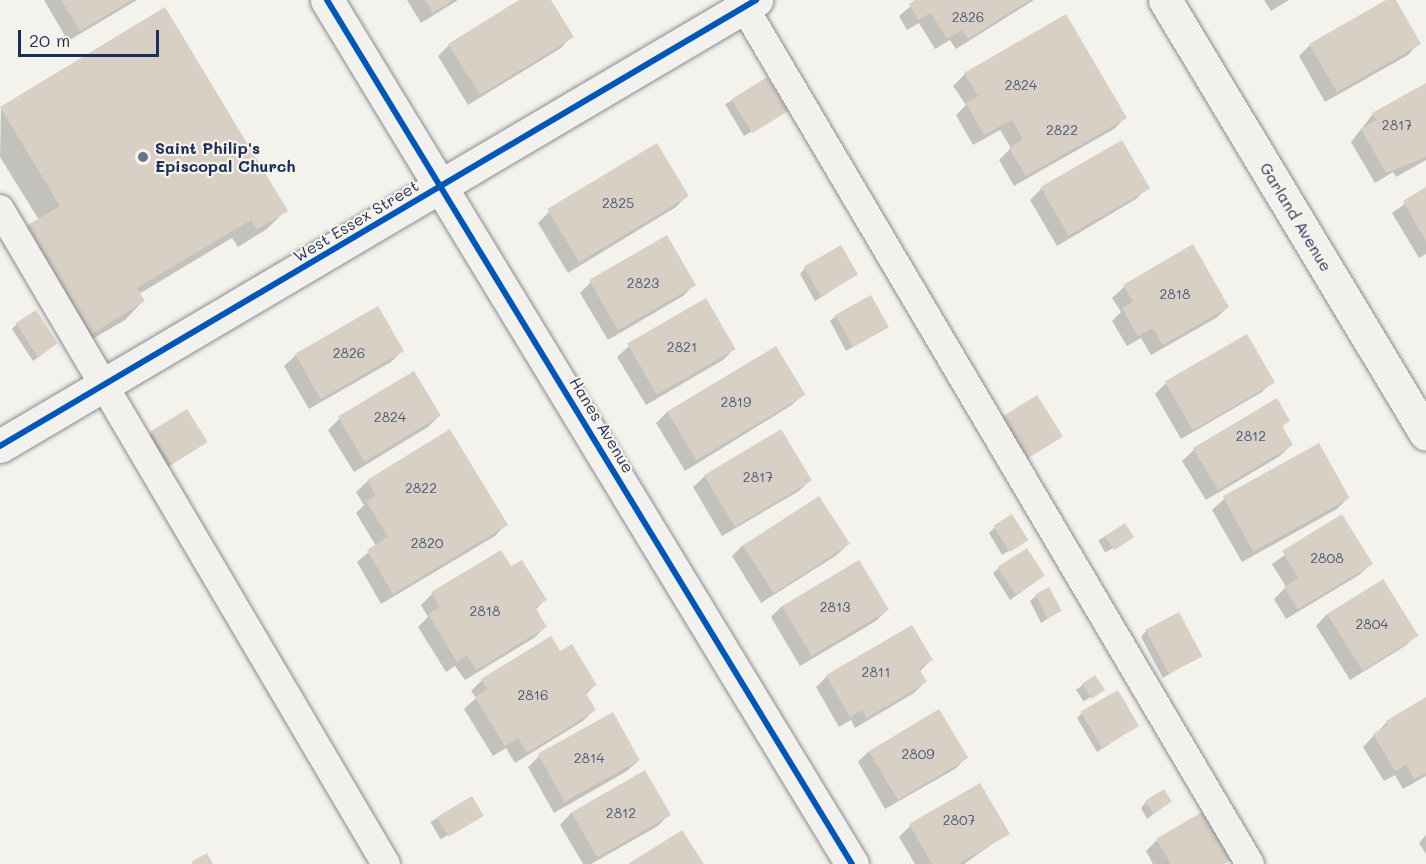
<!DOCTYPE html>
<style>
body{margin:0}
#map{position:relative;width:1426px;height:864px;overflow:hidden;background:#f4f2ec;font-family:Mali,sans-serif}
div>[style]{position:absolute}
.shadow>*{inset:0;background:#0003;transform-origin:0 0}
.building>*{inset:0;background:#d8d0c5;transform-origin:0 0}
.roads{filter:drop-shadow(0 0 2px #898c92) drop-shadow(0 0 2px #898c92)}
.service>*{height:28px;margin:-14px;padding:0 14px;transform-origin:14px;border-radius:14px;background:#f2f1ed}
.minor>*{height:33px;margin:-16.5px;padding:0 16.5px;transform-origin:16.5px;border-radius:16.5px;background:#f2f1ed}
.cycleway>*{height:6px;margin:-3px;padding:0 3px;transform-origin:3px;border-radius:3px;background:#0057b8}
.dots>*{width:16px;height:16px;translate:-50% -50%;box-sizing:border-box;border:3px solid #f7f3e8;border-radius:50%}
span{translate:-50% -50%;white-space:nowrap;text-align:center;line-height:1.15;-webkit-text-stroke:4.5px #f7f3e8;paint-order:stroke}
.number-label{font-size:14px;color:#4a5778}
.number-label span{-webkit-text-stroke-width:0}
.poi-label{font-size:16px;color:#1b2f5e;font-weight:700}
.left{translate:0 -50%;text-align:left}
.street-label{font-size:16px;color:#1b2f5e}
.scale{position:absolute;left:18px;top:30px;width:141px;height:27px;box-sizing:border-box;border:3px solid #1b2f5e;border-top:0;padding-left:8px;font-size:18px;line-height:21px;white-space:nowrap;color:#1b2f5e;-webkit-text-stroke:4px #f7f3e8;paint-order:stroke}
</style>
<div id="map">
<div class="shadow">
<i style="clip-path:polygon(44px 0,137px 0,68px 41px)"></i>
<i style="clip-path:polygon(407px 0,458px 0,421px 23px)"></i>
<i style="clip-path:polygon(522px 0,550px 0,572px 36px,561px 48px,468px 105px,438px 56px,449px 45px)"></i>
<i style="clip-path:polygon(918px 0,1034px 0,956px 49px,950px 40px,935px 49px,919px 23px,907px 30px,899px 16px)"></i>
<i style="clip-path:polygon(1264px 0,1289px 0,1271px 11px)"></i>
<i style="clip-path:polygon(1389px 0,1394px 0,1419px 43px,1408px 55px,1325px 102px,1299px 56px,1310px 45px)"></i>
<i style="clip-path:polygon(1065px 16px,1125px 118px,1114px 129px,1014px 186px,999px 160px,1011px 148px,1000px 130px,973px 145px,956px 115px,966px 105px,953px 86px,965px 74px)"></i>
<i style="left:767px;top:79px;width:37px;height:49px;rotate:59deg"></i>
<i style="clip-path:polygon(1426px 85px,1426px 160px,1396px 177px,1393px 172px,1375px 183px,1351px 142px,1373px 114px)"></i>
<i style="clip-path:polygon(1px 108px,286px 210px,267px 229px,238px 247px,232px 238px,139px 294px,143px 301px,125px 320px,72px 351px,27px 227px,39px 220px,0 157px)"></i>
<i style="clip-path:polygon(1121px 142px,1148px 187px,1136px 199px,1057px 246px,1030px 200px,1042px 188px)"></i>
<i style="clip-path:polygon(1426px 189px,1426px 254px,1419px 258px,1392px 213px)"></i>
<i style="clip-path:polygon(687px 196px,676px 207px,568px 273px,538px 223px,549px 212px)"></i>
<i style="clip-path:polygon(1193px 247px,1228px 307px,1216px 318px,1151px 355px,1141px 338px,1127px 346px,1112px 321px,1121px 312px,1112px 298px,1124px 287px)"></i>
<i style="clip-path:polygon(805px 268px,857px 274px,815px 301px,800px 274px)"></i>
<i style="clip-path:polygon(591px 282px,694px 285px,683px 296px,608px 340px,580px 293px)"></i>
<i style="clip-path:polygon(705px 300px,734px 349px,723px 360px,646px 405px,617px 357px,629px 346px)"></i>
<i style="clip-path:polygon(377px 308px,402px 351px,391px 362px,309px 409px,284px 366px,296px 355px)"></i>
<i style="clip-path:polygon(836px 316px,887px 326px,846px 351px,830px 321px)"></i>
<i style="clip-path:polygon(17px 324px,56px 344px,33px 361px,12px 329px)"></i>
<i style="clip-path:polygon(1273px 381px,1262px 392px,1181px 439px,1155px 394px,1166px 383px)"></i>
<i style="clip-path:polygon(803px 394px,792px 405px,685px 471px,656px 423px,667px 412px)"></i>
<i style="clip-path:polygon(1276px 401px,1288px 420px,1281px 428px,1291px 445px,1280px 456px,1206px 500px,1182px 461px,1194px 450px)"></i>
<i style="left:186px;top:411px;width:37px;height:49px;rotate:57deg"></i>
<i style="clip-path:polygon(439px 416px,428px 427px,354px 472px,328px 430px,339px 419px)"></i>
<i style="clip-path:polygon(996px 423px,1061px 437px,1020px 462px)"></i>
<i style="clip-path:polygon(781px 431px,810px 480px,799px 491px,722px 536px,693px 487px,705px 476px)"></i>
<i style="clip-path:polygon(1318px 445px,1348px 498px,1337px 509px,1242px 562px,1212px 510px,1224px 499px)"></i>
<i style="clip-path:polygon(368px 481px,506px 524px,495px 536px,381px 604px,357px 562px,376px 546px,356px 513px,364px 505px,356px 492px)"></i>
<i style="clip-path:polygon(1341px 516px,1371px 564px,1359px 575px,1286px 619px,1274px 599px,1286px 587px,1272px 564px)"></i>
<i style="left:1125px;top:525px;width:14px;height:31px;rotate:60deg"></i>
<i style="clip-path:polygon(995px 527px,1026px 540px,1002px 555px,989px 533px)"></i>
<i style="clip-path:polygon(848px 544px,837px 555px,761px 603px,732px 556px,743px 545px)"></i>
<i style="clip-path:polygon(511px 568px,545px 600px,535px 610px,545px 627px,534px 638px,465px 680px,455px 666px,446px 672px,418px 627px,428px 617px,421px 605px,432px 594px)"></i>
<i style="clip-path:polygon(999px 568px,1043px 576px,1010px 600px,993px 573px)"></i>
<i style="clip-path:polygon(1036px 596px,1060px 611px,1041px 623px,1030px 601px)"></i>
<i style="clip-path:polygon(782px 606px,887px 610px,876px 621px,800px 666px,771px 617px)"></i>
<i style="clip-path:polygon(1327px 614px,1417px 635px,1405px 646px,1350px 680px,1316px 626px)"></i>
<i style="clip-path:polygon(1146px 631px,1200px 655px,1163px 678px,1141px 637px)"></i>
<i style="clip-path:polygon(560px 654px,595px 685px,585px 695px,594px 710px,583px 721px,515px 763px,506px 748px,493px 756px,464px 709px,476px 698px,471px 691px,482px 680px)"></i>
<i style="clip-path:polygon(931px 660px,919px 672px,925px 682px,914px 693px,855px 728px,851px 720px,839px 727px,816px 687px,827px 676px)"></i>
<i style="left:1095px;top:677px;width:14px;height:23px;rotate:56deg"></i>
<i style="clip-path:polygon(1426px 699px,1426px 776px,1403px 789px,1395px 775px,1384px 781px,1363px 747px,1387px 722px)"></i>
<i style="clip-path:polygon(1082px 713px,1137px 726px,1097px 752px,1077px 718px)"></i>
<i style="clip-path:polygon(869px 751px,966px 758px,955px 769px,885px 809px,858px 762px)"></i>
<i style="clip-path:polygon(539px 756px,639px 760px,627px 771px,554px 813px,528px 767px)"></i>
<i style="clip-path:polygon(645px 772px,669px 814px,658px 826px,591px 864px,583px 864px,560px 825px,571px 813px)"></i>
<i style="left:472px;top:798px;width:20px;height:48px;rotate:60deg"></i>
<i style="clip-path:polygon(1146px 802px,1170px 802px,1147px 819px,1141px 808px)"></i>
<i style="clip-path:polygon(910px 826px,1008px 833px,964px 864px,915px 864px,899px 837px)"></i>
<i style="clip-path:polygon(1426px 835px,1426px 854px,1419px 843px)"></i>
<i style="clip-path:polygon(1157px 840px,1229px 859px,1224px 864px,1153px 864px,1146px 851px)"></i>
</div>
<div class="building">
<i style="clip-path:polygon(61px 0,132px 0,80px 31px)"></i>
<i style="clip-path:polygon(425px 0,453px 0,433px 13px)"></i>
<i style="clip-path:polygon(519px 0,551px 0,574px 37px,480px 95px,448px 44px)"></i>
<i style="clip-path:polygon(915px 0,1030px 0,968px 39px,962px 30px,947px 39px,931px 13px,918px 20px,909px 4px)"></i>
<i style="clip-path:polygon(1386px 0,1396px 0,1421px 44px,1337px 92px,1309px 44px)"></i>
<i style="clip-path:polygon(165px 7px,288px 211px,257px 229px,251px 220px,137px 288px,145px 301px,92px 334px,26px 226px,60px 206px,0 107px)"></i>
<i style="clip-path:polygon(1066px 14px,1127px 118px,1026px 176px,1009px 148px,1023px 139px,1012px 120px,984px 135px,966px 103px,978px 96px,964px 73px)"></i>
<i style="left:767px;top:77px;width:40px;height:42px;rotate:58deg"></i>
<i style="clip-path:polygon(1426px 83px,1426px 157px,1386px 173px,1361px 129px,1376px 120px,1372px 113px)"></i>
<i style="left:1122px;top:140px;width:56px;height:94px;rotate:60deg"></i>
<i style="left:657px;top:143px;width:62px;height:128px;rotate:59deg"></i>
<i style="clip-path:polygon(1426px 187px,1426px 241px,1403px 201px)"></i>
<i style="left:667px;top:235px;width:58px;height:90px;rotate:60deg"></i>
<i style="clip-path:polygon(1193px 244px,1229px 307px,1163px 345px,1153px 328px,1138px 336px,1122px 308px,1133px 302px,1123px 285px)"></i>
<i style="left:841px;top:245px;width:34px;height:43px;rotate:60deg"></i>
<i style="left:871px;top:295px;width:37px;height:41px;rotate:61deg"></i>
<i style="left:706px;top:298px;width:59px;height:91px;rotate:60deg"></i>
<i style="left:378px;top:306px;width:52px;height:96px;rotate:60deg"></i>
<i style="left:36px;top:310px;width:40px;height:24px;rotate:57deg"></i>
<i style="left:1247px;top:334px;width:56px;height:95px;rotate:60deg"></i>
<i style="left:776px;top:346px;width:57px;height:127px;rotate:59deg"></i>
<i style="left:414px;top:371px;width:52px;height:89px;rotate:59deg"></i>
<i style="left:1037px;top:395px;width:49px;height:42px;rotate:58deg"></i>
<i style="clip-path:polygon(1277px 398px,1290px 421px,1282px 426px,1293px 445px,1218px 490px,1193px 448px)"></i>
<i style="left:187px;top:409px;width:39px;height:43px;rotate:58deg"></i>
<i style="clip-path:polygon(450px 429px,508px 525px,393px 594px,367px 550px,388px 537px,366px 501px,376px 495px,367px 480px)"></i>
<i style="left:781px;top:429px;width:60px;height:90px;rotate:59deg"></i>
<i style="left:1319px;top:443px;width:63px;height:110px;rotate:61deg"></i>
<i style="left:819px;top:496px;width:57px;height:91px;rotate:57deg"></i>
<i style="left:1012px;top:514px;width:31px;height:22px;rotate:58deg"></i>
<i style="clip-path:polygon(1342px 514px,1373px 564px,1298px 609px,1284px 587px,1298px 578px,1282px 551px)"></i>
<i style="left:1125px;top:523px;width:17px;height:24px;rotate:57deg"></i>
<i style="left:1027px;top:548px;width:33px;height:35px;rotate:57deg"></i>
<i style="clip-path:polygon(501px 550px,511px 566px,522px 560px,547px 600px,535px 607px,547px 627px,476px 670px,467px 655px,457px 662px,428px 614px,440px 607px,431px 592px)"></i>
<i style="left:859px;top:560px;width:58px;height:90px;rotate:59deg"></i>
<i style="left:1383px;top:579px;width:67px;height:66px;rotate:58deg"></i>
<i style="left:1049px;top:587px;width:27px;height:16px;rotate:62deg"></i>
<i style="left:1179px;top:612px;width:50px;height:38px;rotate:62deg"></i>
<i style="clip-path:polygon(912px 625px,933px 660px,919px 668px,927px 682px,867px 718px,862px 710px,850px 717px,826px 675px)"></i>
<i style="clip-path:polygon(551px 636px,560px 651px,572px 644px,597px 685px,585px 692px,596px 710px,527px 753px,518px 738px,505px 746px,475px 697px,488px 689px,481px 679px)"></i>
<i style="left:1095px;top:675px;width:18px;height:16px;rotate:56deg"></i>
<i style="left:1118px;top:690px;width:42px;height:43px;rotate:60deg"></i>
<i style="clip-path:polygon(1426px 697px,1426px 773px,1414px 779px,1406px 765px,1395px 771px,1373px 734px,1388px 725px,1386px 721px)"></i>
<i style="left:939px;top:709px;width:57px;height:82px;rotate:59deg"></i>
<i style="left:613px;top:712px;width:55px;height:86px;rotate:61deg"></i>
<i style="left:645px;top:770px;width:52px;height:85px;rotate:60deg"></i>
<i style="clip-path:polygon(980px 783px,1010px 834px,958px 864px,932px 864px,909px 824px)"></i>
<i style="left:1164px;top:789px;width:15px;height:22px;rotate:58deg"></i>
<i style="left:472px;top:796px;width:23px;height:41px;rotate:59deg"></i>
<i style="clip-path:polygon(1202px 812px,1231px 860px,1224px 864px,1171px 864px,1156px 839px)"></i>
<i style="clip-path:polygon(682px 830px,704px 864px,628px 864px)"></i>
<i style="clip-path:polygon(207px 853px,213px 864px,193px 864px,191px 862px)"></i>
</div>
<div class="roads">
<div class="service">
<i style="left:740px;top:0;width:1003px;rotate:59.45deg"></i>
<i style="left:0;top:209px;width:760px;rotate:59.49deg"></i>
</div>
<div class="minor">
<i style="left:327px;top:0;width:1011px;rotate:58.72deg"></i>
<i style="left:1165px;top:0;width:506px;rotate:58.98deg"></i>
<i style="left:0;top:446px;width:878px;rotate:-30.54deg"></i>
</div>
</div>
<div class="cycleway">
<i style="left:327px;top:0;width:1011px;rotate:58.72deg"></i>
<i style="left:0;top:446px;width:878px;rotate:-30.54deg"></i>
</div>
<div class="dots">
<i style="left:143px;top:157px;background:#677390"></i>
</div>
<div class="number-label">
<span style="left:968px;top:17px">2826</span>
<span style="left:1021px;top:85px">2824</span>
<span style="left:1397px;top:125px">2817</span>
<span style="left:1062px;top:130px">2822</span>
<span style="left:618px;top:203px">2825</span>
<span style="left:643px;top:283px">2823</span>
<span style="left:1175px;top:294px">2818</span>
<span style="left:682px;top:347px">2821</span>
<span style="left:349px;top:353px">2826</span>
<span style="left:736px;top:402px">2819</span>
<span style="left:390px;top:417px">2824</span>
<span style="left:1251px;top:436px">2812</span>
<span style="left:758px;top:477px">2817</span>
<span style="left:421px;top:488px">2822</span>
<span style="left:427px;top:543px">2820</span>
<span style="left:1327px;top:558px">2808</span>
<span style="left:835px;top:607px">2813</span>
<span style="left:485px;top:611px">2818</span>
<span style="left:1372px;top:624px">2804</span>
<span style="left:876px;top:672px">2811</span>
<span style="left:533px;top:695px">2816</span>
<span style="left:918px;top:754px">2809</span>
<span style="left:589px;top:758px">2814</span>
<span style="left:621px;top:813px">2812</span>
<span style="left:959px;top:820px">2807</span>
</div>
<div class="poi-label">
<span class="left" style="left:155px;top:157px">Saint Philip's<br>Episcopal Church</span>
</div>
<div class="street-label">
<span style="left:1296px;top:217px;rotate:59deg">Garland Avenue</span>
<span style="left:356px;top:221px;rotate:-31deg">West Essex Street</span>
<span style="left:602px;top:425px;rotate:59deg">Hanes Avenue</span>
</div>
<div class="scale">20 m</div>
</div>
